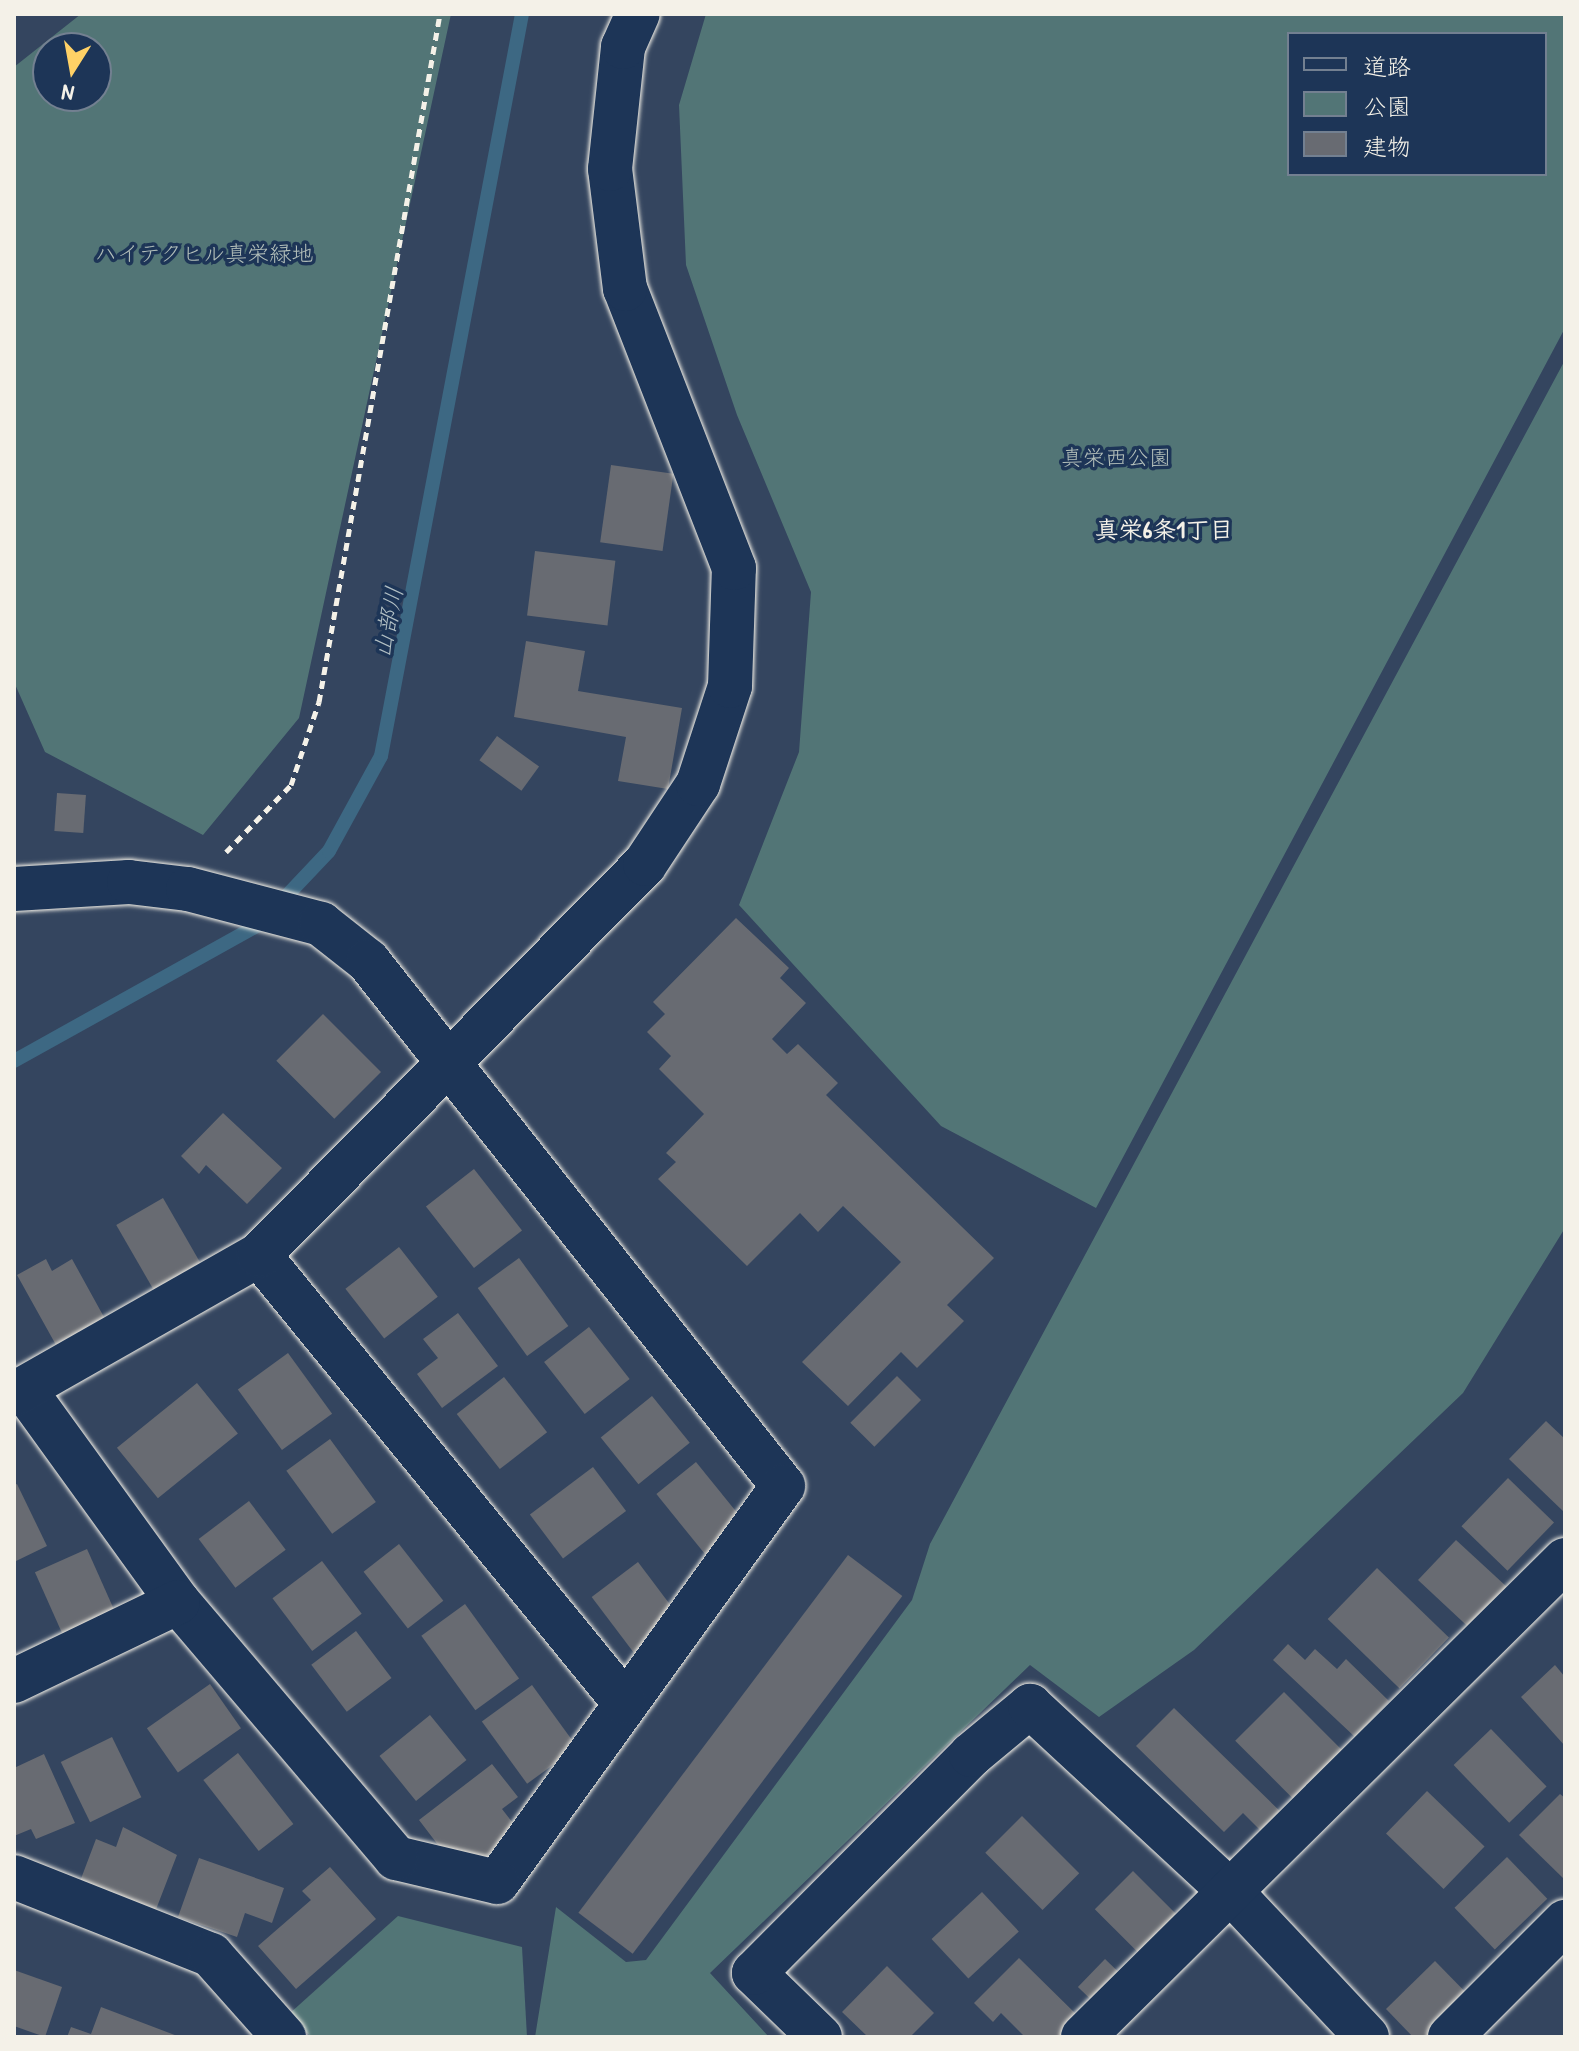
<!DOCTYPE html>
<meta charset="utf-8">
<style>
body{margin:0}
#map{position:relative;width:1579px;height:2051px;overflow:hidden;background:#34455f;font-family:"Patrick Hand","Klee One",sans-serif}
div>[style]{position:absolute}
.green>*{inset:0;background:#527576}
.stream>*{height:14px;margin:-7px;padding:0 7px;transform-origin:7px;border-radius:7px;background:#3d6883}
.building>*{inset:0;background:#686b72;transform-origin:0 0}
.path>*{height:5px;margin-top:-2.5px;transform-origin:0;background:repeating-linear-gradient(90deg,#f4f1e8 0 8px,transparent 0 14px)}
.roads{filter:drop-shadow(0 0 2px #f4f1e8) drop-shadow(0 0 2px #f4f1e8)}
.minor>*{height:44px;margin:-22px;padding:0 22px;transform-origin:22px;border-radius:22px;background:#1d3557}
span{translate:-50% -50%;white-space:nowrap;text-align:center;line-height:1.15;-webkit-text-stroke:7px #1d3557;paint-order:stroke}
.park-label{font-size:22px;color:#b3bfba}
.neighbourhood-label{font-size:24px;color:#f4f1e8;font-weight:700}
.water-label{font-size:24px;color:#b4c1c5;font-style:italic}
.frame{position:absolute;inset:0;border:16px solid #f4f1e8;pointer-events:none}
.legend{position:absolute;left:1287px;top:32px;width:260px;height:144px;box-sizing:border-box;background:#1d3557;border:2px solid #738091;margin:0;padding:10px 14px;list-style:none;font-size:24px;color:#f4f1e8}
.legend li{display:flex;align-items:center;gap:16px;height:40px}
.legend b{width:40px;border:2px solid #738091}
.north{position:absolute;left:32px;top:32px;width:80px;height:80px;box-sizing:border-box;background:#1d3557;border:2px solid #738091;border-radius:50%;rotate:191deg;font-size:22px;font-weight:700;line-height:32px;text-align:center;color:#f4f1e8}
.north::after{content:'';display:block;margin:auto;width:28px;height:36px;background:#ffd166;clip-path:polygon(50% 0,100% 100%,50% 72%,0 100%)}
</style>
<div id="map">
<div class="green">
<i style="clip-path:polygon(evenodd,81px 14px,451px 14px,299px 718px,203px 835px,45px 752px,14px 682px,14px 67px,81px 14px,48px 48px,96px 48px,96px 96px,48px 96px,48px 48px)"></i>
<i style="clip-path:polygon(evenodd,706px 14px,1565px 14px,1565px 328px,1096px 1208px,941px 1126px,739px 905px,799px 752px,811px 592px,737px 415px,686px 265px,679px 105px,706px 14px,1289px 34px,1545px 34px,1545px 174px,1289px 174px,1289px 34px)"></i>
<i style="clip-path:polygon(1565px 360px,1565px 1228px,1463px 1393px,1194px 1650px,1099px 1717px,1030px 1665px,710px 1973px,769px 2037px,535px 2037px,556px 1907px,626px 1962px,646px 1960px,912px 1600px,930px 1544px)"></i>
<i style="clip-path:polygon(398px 1916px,522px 1947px,527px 2037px,311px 2037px,289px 2014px)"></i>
</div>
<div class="stream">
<i style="left:14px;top:1061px;width:282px;rotate:-29.1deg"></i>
<i style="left:260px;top:924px;width:100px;rotate:-46.6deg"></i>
<i style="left:329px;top:851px;width:108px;rotate:-61.3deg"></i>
<i style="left:381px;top:756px;width:755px;rotate:-79.24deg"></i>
</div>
<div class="building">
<i style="left:611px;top:465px;width:63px;height:78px;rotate:8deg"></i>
<i style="left:535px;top:551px;width:81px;height:65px;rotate:7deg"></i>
<i style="clip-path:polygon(526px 641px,585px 651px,578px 691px,682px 708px,668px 789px,618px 781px,626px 737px,514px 717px)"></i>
<i style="left:497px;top:736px;width:52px;height:30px;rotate:36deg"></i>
<i style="left:57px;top:793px;width:29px;height:38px;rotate:4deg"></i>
<i style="clip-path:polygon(736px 918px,789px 968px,780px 978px,806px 1003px,772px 1039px,787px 1054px,798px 1044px,838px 1083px,826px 1095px,994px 1258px,947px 1305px,964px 1321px,917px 1368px,901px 1352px,848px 1406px,802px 1362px,901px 1262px,843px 1206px,818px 1232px,800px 1213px,747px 1266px,658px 1179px,676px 1162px,666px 1153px,704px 1114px,659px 1069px,671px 1056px,647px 1032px,665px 1014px,653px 1002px)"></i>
<i style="left:323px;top:1014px;width:82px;height:66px;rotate:45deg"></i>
<i style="clip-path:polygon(223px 1113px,282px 1168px,247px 1204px,206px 1165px,199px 1174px,181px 1156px)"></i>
<i style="left:474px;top:1169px;width:78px;height:61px;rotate:52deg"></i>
<i style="left:163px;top:1198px;width:83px;height:54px;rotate:60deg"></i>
<i style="left:399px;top:1247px;width:63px;height:68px;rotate:52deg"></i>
<i style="left:519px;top:1258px;width:84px;height:51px;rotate:54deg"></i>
<i style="clip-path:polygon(46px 1259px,52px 1271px,72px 1259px,110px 1328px,61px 1354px,17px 1275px)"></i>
<i style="clip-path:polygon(458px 1313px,498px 1366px,442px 1408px,417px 1374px,438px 1358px,423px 1339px)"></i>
<i style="left:589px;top:1327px;width:66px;height:57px;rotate:52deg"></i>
<i style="left:288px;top:1353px;width:75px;height:62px;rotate:54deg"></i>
<i style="left:897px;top:1376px;width:34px;height:66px;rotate:45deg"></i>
<i style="left:504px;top:1377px;width:70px;height:60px;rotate:52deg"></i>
<i style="left:197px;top:1383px;width:65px;height:103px;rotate:51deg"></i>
<i style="left:652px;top:1396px;width:60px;height:66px;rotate:51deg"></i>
<i style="clip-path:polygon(1546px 1421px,1565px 1439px,1565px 1513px,1509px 1459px)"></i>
<i style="left:330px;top:1439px;width:78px;height:54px;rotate:54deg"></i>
<i style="left:696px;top:1462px;width:100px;height:51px;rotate:51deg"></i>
<i style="left:593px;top:1467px;width:55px;height:79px;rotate:53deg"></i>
<i style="left:1508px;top:1478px;width:64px;height:67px;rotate:44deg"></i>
<i style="clip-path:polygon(17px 1484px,47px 1546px,14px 1562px,14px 1485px)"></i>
<i style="left:249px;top:1501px;width:61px;height:63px;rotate:53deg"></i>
<i style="clip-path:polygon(1456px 1540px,1507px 1587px,1478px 1636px,1418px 1580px)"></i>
<i style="left:399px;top:1544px;width:72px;height:45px;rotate:52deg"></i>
<i style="left:87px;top:1549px;width:71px;height:57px;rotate:66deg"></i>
<i style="left:848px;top:1555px;width:68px;height:448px;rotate:37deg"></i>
<i style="left:322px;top:1561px;width:66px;height:62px;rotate:53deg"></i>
<i style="left:638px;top:1562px;width:81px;height:58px;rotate:53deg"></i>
<i style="left:1377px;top:1568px;width:100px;height:71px;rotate:44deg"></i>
<i style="left:465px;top:1604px;width:92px;height:54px;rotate:54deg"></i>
<i style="left:356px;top:1631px;width:59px;height:56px;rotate:53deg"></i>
<i style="clip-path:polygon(1288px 1644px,1305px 1660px,1315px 1649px,1337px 1669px,1346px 1659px,1389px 1701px,1355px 1737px,1273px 1660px)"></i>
<i style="clip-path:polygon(1555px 1665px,1565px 1677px,1565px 1746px,1521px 1697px)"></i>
<i style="left:210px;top:1684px;width:54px;height:77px;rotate:55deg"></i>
<i style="left:532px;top:1685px;width:77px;height:62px;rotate:54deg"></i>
<i style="left:1284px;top:1692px;width:83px;height:69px;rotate:45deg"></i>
<i style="clip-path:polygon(1174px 1708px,1284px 1815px,1265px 1835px,1243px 1813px,1224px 1832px,1136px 1746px)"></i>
<i style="left:430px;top:1715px;width:58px;height:65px;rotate:51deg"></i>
<i style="left:1491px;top:1729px;width:80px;height:52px;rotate:46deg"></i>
<i style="left:112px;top:1737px;width:67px;height:57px;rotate:64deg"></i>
<i style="left:238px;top:1753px;width:90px;height:44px;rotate:52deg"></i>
<i style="clip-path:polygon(44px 1754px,75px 1823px,36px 1839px,31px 1829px,14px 1836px,14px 1768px)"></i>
<i style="clip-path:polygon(492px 1764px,518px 1797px,502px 1809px,519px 1831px,461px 1875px,419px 1820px)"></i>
<i style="left:1427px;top:1791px;width:80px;height:59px;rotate:44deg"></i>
<i style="clip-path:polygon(1560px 1794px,1565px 1798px,1565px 1880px,1519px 1835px)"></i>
<i style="left:1022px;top:1816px;width:81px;height:52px;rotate:45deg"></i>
<i style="clip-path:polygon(123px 1827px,177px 1855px,155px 1912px,79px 1884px,96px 1839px,116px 1847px)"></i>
<i style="left:1507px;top:1857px;width:58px;height:73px;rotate:46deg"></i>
<i style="clip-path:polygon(199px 1858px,284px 1888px,272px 1923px,245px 1913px,237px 1937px,178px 1917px)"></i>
<i style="clip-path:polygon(330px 1867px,376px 1919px,296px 1989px,258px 1946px,311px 1900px,302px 1891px)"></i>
<i style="left:1133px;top:1871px;width:68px;height:54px;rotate:45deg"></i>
<i style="left:982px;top:1892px;width:54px;height:69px;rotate:47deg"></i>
<i style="clip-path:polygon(1019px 1958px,1080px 2018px,1062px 2037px,1025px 2037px,1001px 2013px,993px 2022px,974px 2003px)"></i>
<i style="left:1105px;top:1959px;width:35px;height:39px;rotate:44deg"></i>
<i style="clip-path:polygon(1435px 1961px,1480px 2007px,1448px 2037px,1413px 2037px,1386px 2009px)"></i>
<i style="clip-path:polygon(887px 1966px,934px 2013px,910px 2037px,868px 2037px,842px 2012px)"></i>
<i style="clip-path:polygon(14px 1970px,62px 1987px,45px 2037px,14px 2026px)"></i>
<i style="clip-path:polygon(101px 2007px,180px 2037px,67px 2037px,71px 2027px,91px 2034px)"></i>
</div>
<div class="path">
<i style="left:226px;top:852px;width:93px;rotate:-45.9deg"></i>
<i style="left:291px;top:785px;width:88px;rotate:-71.4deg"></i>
<i style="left:319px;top:702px;width:699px;rotate:-80.03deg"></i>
</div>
<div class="roads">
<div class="minor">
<i style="left:14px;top:889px;width:115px;rotate:-3.5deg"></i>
<i style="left:129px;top:882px;width:59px;rotate:6.8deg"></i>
<i style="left:188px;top:889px;width:138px;rotate:14.7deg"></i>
<i style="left:321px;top:924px;width:60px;rotate:38.2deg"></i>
<i style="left:368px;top:961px;width:669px;rotate:51.67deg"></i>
<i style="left:783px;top:1486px;width:488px;rotate:125.8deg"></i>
<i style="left:497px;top:1882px;width:104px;rotate:-166.6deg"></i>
<i style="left:396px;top:1858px;width:336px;rotate:-130.4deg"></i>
<i style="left:178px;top:1602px;width:263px;rotate:-125.9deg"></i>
<i style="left:259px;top:1255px;width:577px;rotate:50.77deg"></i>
<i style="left:14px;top:1394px;width:282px;rotate:-29.6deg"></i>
<i style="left:259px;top:1255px;width:549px;rotate:-45.37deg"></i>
<i style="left:645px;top:864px;width:96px;rotate:-56.5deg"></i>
<i style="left:698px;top:784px;width:103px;rotate:-71.9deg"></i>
<i style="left:730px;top:686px;width:118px;rotate:-88.1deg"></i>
<i style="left:734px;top:568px;width:300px;rotate:-111.3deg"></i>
<i style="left:625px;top:289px;width:121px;rotate:-97.1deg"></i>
<i style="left:610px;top:169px;width:123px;rotate:-83.9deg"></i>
<i style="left:623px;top:47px;width:36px;rotate:-66deg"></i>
<i style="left:14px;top:1681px;width:182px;rotate:-25.7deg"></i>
<i style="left:14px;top:1877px;width:212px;rotate:21.6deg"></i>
<i style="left:211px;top:1955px;width:110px;rotate:48.3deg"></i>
<i style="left:820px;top:2037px;width:92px;rotate:-135.9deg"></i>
<i style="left:754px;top:1973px;width:308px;rotate:-45.1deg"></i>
<i style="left:971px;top:1755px;width:77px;rotate:-39.7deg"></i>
<i style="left:1030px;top:1706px;width:272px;rotate:42.8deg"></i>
<i style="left:1230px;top:1891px;width:200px;rotate:46.8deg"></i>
<i style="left:1083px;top:2037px;width:678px;rotate:-44.7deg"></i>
<i style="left:1450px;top:2037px;width:163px;rotate:-45deg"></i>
</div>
</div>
<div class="park-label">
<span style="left:204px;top:254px">ハイテクヒル真栄緑地</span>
<span style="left:1116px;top:458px">真栄西公園</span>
</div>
<div class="neighbourhood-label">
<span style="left:1164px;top:530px">真栄6条1丁目</span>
</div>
<div class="water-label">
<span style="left:388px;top:622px;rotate:-79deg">山部川</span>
</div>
<div class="frame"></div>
<ul class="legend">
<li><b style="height:10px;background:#1d3557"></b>道路</li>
<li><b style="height:22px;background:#527576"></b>公園</li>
<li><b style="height:22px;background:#686b72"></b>建物</li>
</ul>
<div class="north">N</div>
</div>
